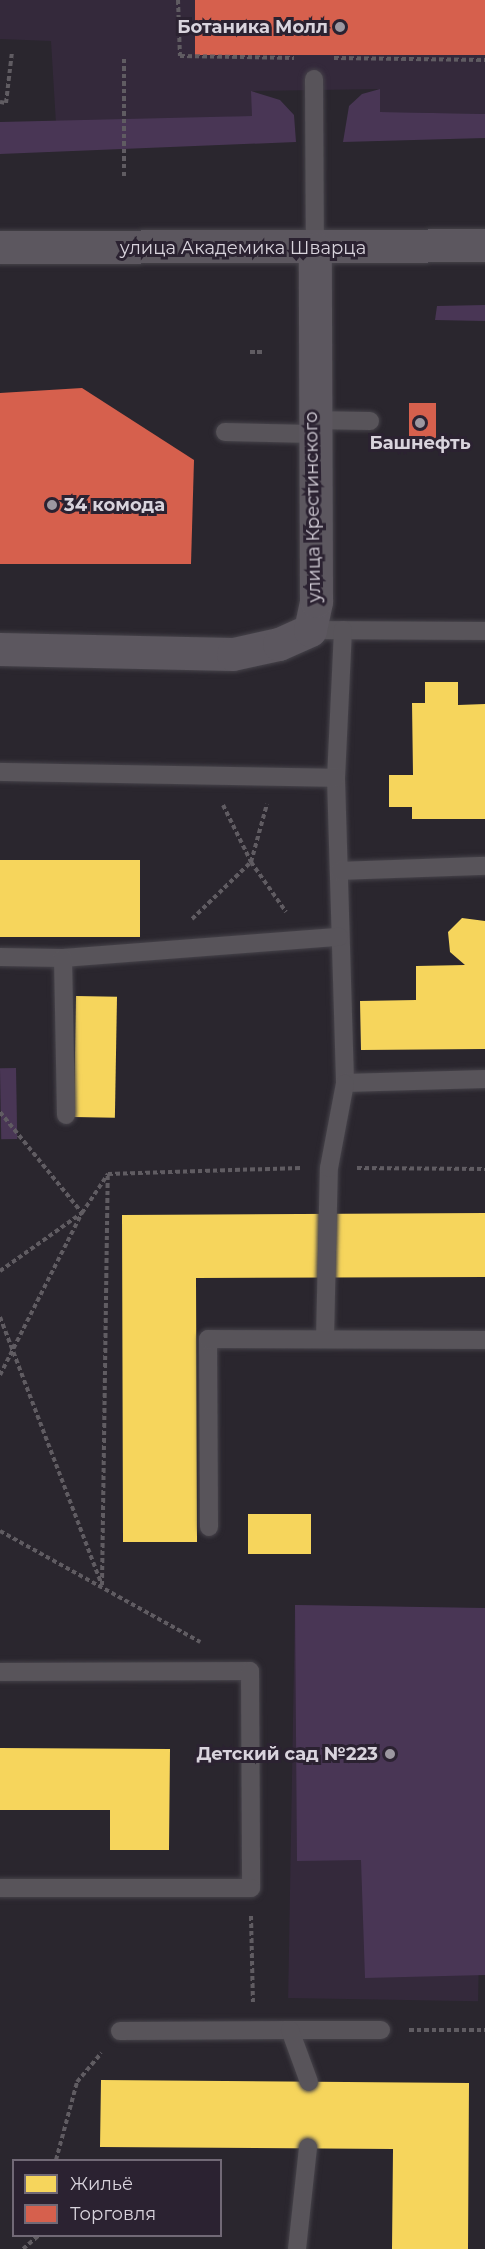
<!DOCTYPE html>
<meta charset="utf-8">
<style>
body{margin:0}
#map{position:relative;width:485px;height:2249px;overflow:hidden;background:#2a262e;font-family:Montserrat,sans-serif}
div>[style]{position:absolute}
.built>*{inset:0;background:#34293b;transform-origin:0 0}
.green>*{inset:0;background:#493655;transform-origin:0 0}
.homes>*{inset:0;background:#f6d55c;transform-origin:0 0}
.shops>*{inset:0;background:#d6604d;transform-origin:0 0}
.path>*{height:4px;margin-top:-2px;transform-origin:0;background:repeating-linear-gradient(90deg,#605c62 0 4.5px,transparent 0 7.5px)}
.roads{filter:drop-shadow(0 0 2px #46434a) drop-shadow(0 0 2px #46434a)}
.lane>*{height:18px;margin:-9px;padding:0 9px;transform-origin:9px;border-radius:9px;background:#58545a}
.secondary>*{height:33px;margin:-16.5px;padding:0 16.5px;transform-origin:16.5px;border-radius:16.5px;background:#5c575f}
.dots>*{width:16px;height:16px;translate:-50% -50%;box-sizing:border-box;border:3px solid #2b2231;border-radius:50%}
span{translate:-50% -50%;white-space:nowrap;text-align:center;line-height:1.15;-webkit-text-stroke:6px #2b2231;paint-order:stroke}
.poi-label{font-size:18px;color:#d9d4dd;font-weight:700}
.right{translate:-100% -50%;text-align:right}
.left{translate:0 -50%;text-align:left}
.street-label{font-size:18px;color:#d9d4dd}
.legend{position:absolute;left:12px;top:2159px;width:210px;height:78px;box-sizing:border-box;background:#2b2231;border:2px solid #716976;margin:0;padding:8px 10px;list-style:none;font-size:18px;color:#d9d4dd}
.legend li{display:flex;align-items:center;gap:12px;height:30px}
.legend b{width:30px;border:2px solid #716976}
</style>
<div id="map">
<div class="built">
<i style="clip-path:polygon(0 0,485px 0,485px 114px,379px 112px,380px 89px,252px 91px,252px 116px,56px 124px,51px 41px,0 39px)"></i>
<i style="left:295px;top:1605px;width:190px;height:393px;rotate:1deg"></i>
</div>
<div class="green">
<i style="clip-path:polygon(380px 89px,380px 112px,485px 114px,485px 138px,343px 142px,349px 106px,362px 94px)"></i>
<i style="clip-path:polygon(251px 91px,280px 100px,294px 115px,296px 142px,0 154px,0 122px,252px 116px)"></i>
<i style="clip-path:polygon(485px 305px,485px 321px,435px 320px,437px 306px)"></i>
<i style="left:16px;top:1068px;width:71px;height:16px;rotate:89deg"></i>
<i style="clip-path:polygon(295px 1605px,485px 1608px,485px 1975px,365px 1978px,361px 1860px,297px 1861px)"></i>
</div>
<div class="homes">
<i style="clip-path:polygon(425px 682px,458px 682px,458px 705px,485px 704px,485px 819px,412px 819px,412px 807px,389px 807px,389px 775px,413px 775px,412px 703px,425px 703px)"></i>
<i style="left:0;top:860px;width:140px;height:77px"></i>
<i style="clip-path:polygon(462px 918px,485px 921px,485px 1049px,361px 1050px,360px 1001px,416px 1000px,416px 966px,465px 965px,450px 952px,448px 932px)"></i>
<i style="left:76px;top:996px;width:41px;height:121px;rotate:1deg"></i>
<i style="clip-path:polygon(485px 1213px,485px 1277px,196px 1278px,197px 1542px,123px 1542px,122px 1215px)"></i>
<i style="left:248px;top:1514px;width:63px;height:40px"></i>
<i style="clip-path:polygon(0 1748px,170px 1749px,169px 1850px,110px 1850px,110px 1810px,0 1810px)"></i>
<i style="clip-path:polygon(101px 2080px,469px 2083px,468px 2249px,392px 2249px,393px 2149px,100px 2147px)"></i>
</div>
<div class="shops">
<i style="left:195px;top:0;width:290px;height:55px"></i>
<i style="clip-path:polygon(82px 388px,194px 460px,191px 564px,0 564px,0 393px)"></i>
<i style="left:409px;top:403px;width:27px;height:40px"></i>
</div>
<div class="path">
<i style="left:178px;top:0;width:56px;rotate:88deg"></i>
<i style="left:180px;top:56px;width:114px;rotate:1deg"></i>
<i style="left:334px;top:58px;width:151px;rotate:0.8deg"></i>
<i style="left:0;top:102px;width:6px;rotate:9deg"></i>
<i style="left:6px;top:103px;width:51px;rotate:-83.3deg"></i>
<i style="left:124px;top:176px;width:119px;rotate:-90deg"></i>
<i style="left:250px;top:352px;width:12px"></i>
<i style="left:223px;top:805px;width:64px;rotate:63.8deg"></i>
<i style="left:251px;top:862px;width:61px;rotate:55deg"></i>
<i style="left:192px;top:919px;width:82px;rotate:-44deg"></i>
<i style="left:251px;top:862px;width:60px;rotate:-74.6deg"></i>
<i style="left:0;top:1112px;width:130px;rotate:50.9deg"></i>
<i style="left:357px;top:1168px;width:128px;rotate:0.4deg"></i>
<i style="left:0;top:1271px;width:100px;rotate:-35.3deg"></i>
<i style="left:0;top:1317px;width:287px;rotate:69.2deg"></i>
<i style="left:102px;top:1585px;width:411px;rotate:-89.2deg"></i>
<i style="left:0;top:1375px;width:182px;rotate:-63.2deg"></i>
<i style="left:82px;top:1213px;width:47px;rotate:-56.3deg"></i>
<i style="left:108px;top:1174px;width:193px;rotate:-1.8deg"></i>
<i style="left:0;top:1531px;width:229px;rotate:29deg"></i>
<i style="left:251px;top:1916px;width:86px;rotate:88.7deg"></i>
<i style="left:409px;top:2030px;width:76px"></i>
<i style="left:56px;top:2160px;width:81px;rotate:-74.9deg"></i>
<i style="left:77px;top:2082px;width:38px;rotate:-50deg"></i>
<i style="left:23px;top:2249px;width:20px;rotate:-41deg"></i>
</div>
<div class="roads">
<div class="lane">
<i style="left:314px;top:79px;width:170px;rotate:89.7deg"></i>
<i style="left:311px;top:420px;width:59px;rotate:1deg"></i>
<i style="left:225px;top:432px;width:87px;rotate:1.3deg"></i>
<i style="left:310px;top:630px;width:175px;rotate:0.3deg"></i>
<i style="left:343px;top:630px;width:148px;rotate:92.7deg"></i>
<i style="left:336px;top:778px;width:305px;rotate:88.3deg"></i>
<i style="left:345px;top:1083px;width:140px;rotate:-1.6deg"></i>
<i style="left:0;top:772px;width:336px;rotate:1deg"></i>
<i style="left:339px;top:871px;width:146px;rotate:-2deg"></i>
<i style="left:0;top:957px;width:63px;rotate:0.9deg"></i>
<i style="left:63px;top:958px;width:277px;rotate:-4.4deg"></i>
<i style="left:63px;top:958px;width:157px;rotate:88.9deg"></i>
<i style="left:325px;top:1339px;width:171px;rotate:-88.7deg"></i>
<i style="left:329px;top:1168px;width:86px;rotate:-79.3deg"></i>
<i style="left:209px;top:1527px;width:188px;rotate:-90.3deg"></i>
<i style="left:208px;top:1339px;width:277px;rotate:0.2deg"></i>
<i style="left:0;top:1672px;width:250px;rotate:-0.2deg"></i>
<i style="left:250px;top:1671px;width:217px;rotate:89.7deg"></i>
<i style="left:251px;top:1888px;width:251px;rotate:180deg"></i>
<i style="left:290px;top:2030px;width:91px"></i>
<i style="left:120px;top:2031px;width:170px;rotate:-0.3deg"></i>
<i style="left:290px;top:2030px;width:55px;rotate:69.9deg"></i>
<i style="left:297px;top:2249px;width:102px;rotate:-83.8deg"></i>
</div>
<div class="secondary">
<i style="left:0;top:247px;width:485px;rotate:-0.2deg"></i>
<i style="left:0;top:649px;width:233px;rotate:1.2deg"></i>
<i style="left:233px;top:654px;width:47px;rotate:-12.3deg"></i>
<i style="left:279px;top:644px;width:34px;rotate:-24deg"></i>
<i style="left:310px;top:630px;width:30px;rotate:-78deg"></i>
<i style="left:316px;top:601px;width:352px;rotate:-90.2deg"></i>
</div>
</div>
<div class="dots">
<i style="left:340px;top:27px;background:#9c97a0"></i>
<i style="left:420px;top:423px;background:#9c97a0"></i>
<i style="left:52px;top:505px;background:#9c97a0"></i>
<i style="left:390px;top:1754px;background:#9c97a0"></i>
</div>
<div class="poi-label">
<span class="right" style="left:328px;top:27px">Ботаника Молл</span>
<span style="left:420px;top:443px">Башнефть</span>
<span class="left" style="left:64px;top:505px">34 комода</span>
<span class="right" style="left:378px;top:1754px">Детский сад №223</span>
</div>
<div class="street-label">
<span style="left:243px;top:248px">улица Академика Шварца</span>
<span style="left:313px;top:507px;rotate:-91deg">улица Крестинского</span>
</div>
<ul class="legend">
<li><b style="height:16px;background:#f6d55c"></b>Жильё</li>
<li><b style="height:16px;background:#d6604d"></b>Торговля</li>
</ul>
</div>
